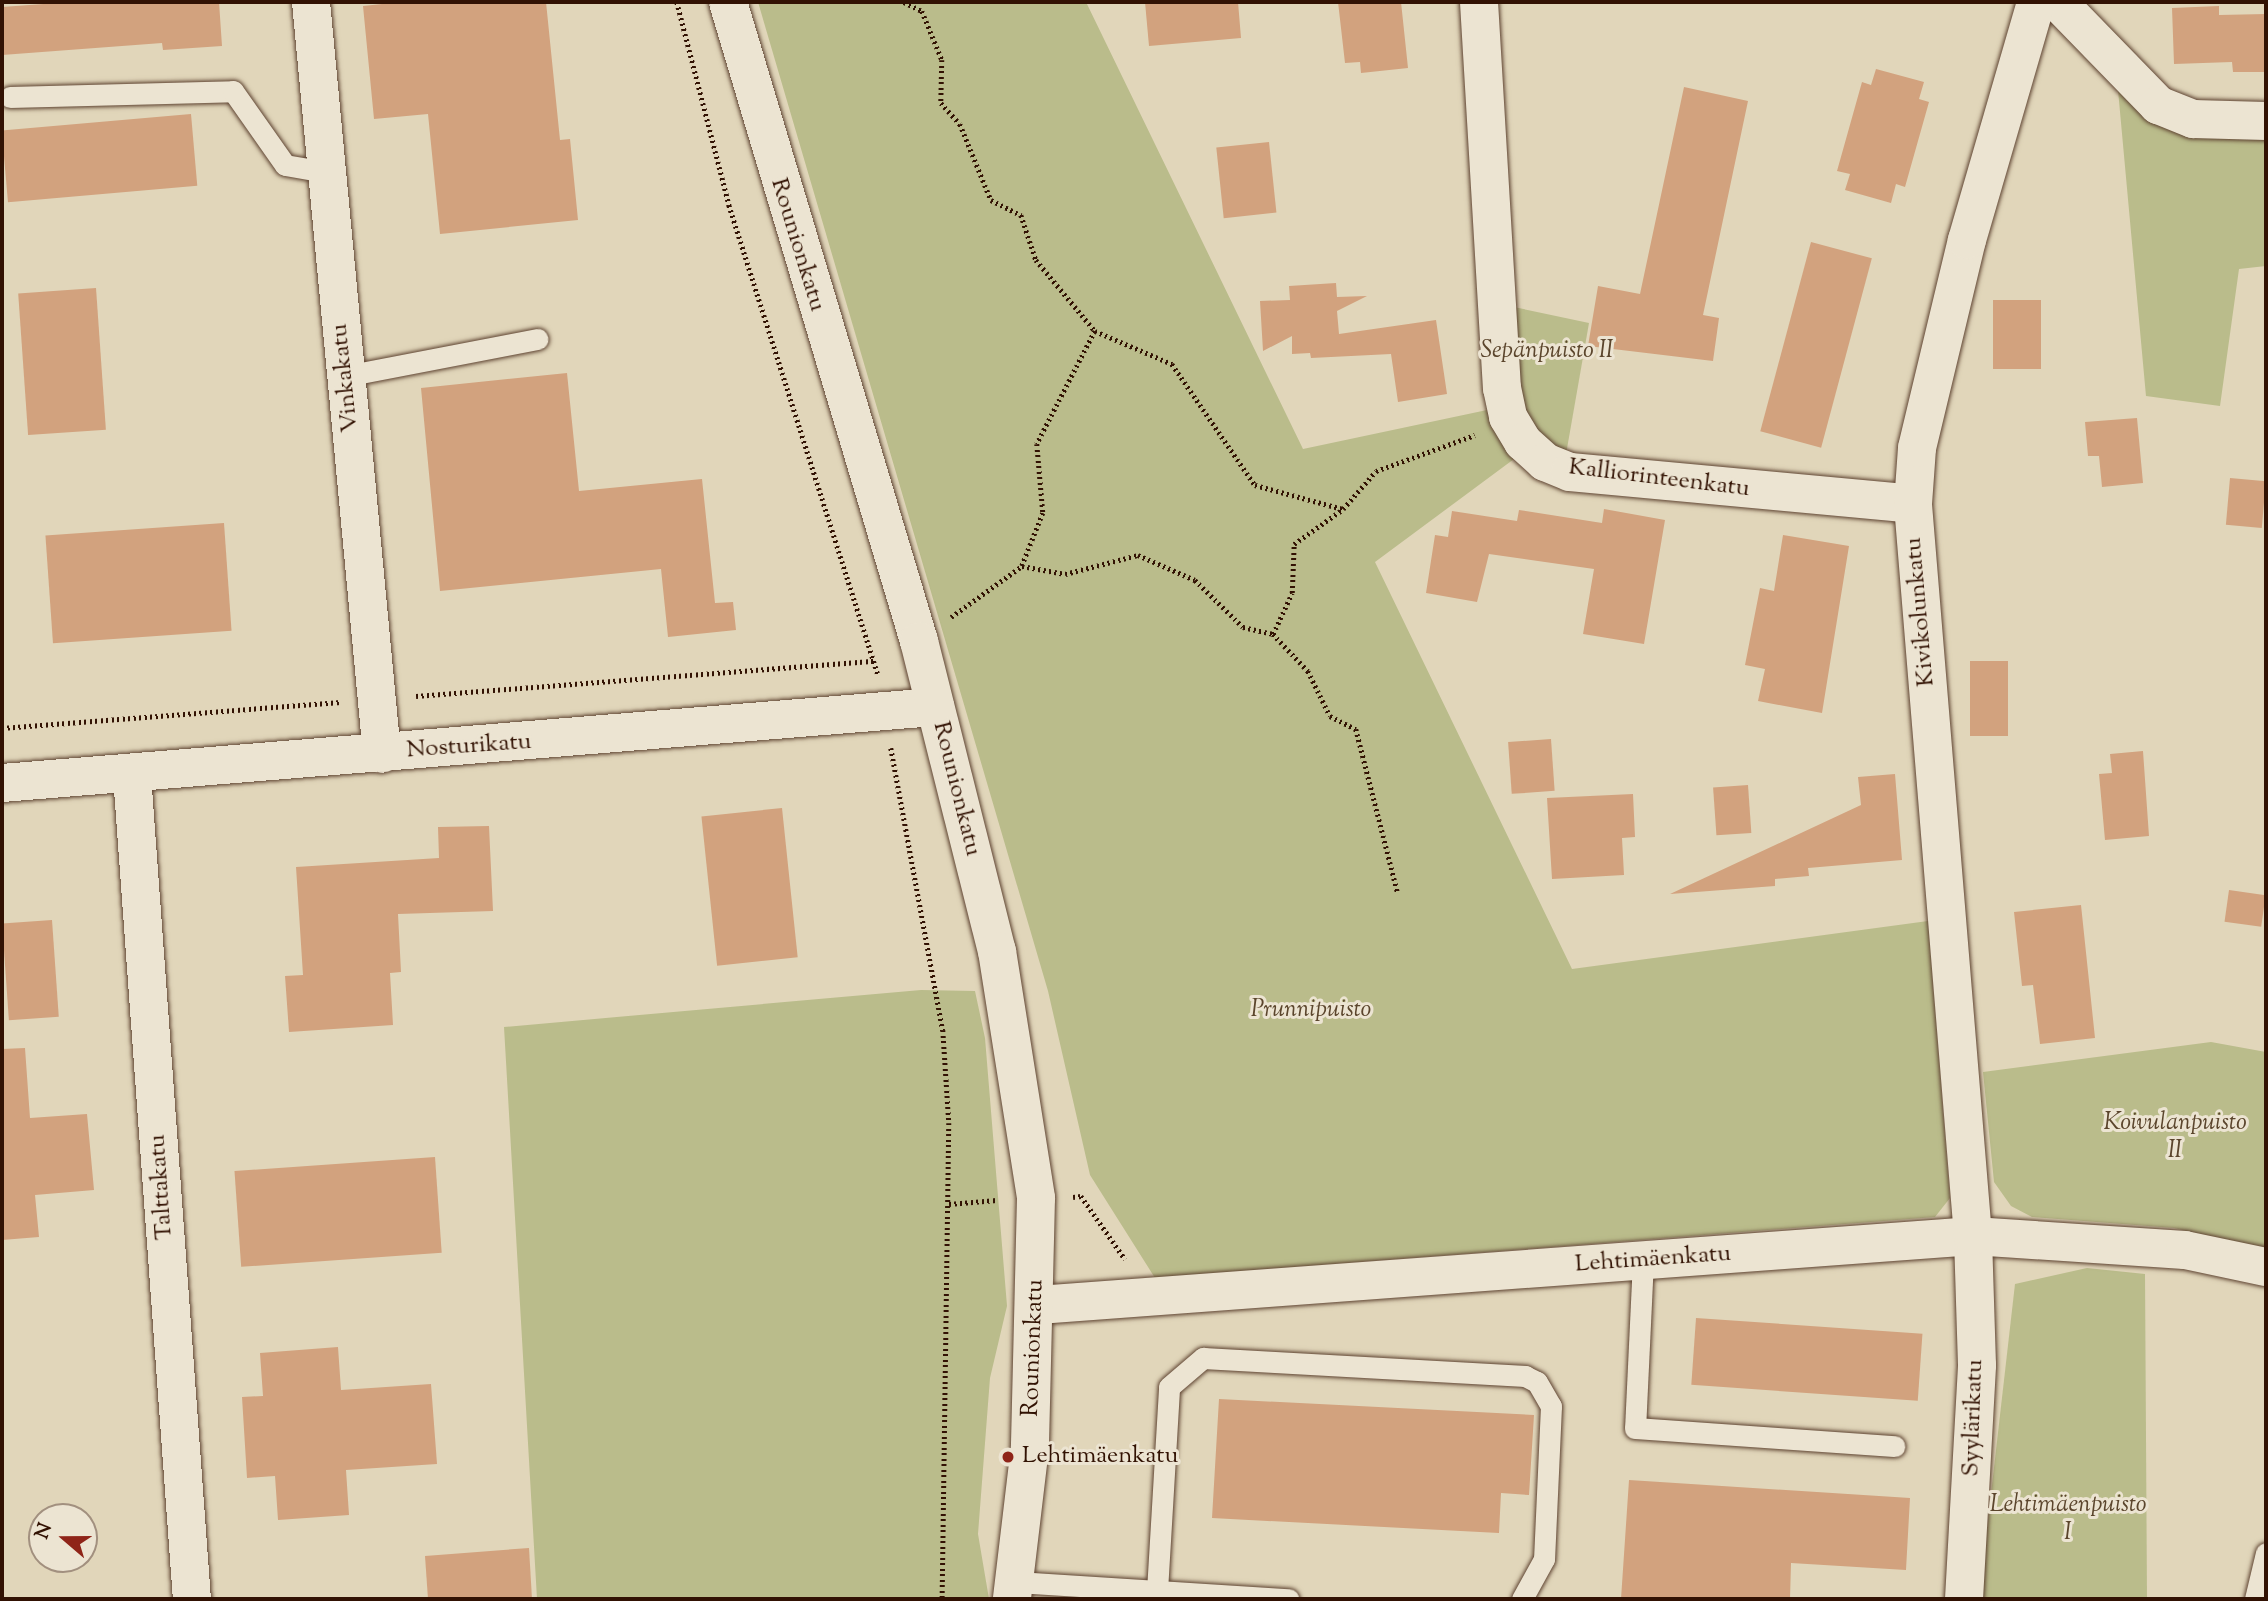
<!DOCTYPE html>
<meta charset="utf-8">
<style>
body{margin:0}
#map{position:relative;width:2268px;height:1601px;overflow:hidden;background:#e1d6ba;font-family:"Sorts Mill Goudy",serif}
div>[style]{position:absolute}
.green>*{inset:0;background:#babc8b}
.building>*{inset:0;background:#d2a27e;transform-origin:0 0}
.path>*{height:4.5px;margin-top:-2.25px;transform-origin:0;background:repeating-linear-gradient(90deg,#321203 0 2px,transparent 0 5.5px)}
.roads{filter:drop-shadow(0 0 2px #5e4331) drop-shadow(0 0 2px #5e4331)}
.service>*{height:21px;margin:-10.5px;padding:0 10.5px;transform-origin:10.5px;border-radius:10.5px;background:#ece4d2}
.minor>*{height:38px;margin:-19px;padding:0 19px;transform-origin:19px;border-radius:19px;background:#ece4d2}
.secondary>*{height:38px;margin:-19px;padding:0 19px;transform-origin:19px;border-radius:19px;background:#ece4d2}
.dots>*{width:19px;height:19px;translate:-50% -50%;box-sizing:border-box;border:4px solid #ece4d2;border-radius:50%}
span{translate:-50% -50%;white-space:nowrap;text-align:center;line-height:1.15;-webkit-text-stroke:6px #ece4d2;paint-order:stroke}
.street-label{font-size:24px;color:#321203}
.park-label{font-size:24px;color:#5b452c;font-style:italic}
.poi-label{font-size:24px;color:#321203}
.left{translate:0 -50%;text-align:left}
.frame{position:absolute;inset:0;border:4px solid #321203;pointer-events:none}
.north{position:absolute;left:28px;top:1503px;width:70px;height:70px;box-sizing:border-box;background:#ece4d2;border:2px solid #a2907f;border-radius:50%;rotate:290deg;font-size:19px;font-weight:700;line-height:28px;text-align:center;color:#321203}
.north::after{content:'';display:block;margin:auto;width:24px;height:32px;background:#8f2418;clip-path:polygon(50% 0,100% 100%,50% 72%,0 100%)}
</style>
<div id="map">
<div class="green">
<i style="clip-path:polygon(758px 2px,1086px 2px,1303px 449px,1487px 410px,1514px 459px,1375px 562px,1572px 969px,1928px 921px,1950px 1198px,1935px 1217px,1155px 1278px,1090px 1175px,1048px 991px)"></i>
<i style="clip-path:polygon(2118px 90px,2266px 133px,2266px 266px,2239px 269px,2220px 406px,2146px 396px)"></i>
<i style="clip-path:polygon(1509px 306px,1589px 323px,1565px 460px,1527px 430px)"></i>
<i style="clip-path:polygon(921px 990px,975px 991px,985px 1038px,1007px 1306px,990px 1378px,978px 1534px,989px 1599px,537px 1599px,504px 1027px)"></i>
<i style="clip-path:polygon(2211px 1042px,2266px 1052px,2266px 1250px,2174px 1228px,2032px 1217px,2011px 1206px,1994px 1182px,1983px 1072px)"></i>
<i style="clip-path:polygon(2087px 1268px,2145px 1274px,2147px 1599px,1979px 1599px,2015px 1284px)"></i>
</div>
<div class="building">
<i style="clip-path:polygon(71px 2px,219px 2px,222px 46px,163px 50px,162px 43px,2px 55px,2px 7px)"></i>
<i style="clip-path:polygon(401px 2px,546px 2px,560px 140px,570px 139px,578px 220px,440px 234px,428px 114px,374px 119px,363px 6px)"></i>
<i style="clip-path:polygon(1145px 2px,1238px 2px,1241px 38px,1149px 46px)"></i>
<i style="clip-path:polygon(1338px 2px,1401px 2px,1408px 68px,1361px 73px,1360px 62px,1345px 63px)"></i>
<i style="clip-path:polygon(2219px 6px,2219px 15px,2266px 14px,2266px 72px,2233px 72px,2232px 62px,2174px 64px,2172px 8px)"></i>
<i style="clip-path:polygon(1876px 69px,1924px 82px,1919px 99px,1929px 102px,1905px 187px,1896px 184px,1891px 203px,1845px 190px,1850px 174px,1837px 171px,1862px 82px,1871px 85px)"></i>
<i style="clip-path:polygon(1684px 87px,1748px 101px,1703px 315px,1719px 318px,1713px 361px,1588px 346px,1598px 286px,1640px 294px)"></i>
<i style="left:191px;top:114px;width:72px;height:190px;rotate:85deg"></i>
<i style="left:1269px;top:142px;width:71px;height:53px;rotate:84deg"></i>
<i style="left:1811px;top:242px;width:63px;height:196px;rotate:15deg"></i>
<i style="clip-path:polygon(1336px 283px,1337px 297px,1367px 296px,1337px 311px,1339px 334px,1436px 320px,1447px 394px,1398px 402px,1391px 354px,1311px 358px,1310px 353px,1292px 354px,1292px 336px,1263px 351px,1260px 301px,1290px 300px,1289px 286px)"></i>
<i style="left:96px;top:288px;width:142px;height:78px;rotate:86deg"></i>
<i style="left:1993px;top:300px;width:48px;height:69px"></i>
<i style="clip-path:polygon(567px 373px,579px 491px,702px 479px,715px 603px,733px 602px,736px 630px,668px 637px,661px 569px,440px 591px,421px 388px)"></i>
<i style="clip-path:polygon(2137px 418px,2143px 483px,2102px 487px,2099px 456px,2088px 456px,2085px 422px)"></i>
<i style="left:2230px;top:478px;width:36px;height:47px;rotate:5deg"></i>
<i style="clip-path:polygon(1604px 509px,1665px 520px,1644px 644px,1583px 634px,1594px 569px,1489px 554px,1477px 602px,1426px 593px,1435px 535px,1448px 537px,1452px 511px,1517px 521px,1519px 510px,1602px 523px)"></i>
<i style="left:224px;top:523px;width:108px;height:179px;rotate:86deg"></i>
<i style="clip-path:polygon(1783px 535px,1849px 546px,1822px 713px,1758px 701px,1765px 669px,1745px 665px,1760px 588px,1774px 591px)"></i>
<i style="left:1970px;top:661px;width:38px;height:75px"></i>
<i style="left:1551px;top:739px;width:52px;height:43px;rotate:86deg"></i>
<i style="clip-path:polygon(2143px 751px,2149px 836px,2105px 840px,2099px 774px,2112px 773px,2110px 754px)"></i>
<i style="clip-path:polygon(1895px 774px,1902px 860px,1808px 868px,1809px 876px,1775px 879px,1775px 886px,1670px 894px,1861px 805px,1858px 777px)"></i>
<i style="left:1748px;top:785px;width:48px;height:35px;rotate:86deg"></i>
<i style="clip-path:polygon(1633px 794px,1635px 837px,1622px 838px,1624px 875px,1552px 879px,1547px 798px)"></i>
<i style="left:782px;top:808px;width:150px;height:81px;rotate:84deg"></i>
<i style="clip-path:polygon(489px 826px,493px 911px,398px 914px,401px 972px,390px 973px,393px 1025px,289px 1032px,285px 976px,303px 975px,296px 867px,439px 858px,438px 827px)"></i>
<i style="left:2229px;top:890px;width:37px;height:32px;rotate:8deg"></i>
<i style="clip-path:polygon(2081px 905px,2095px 1038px,2040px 1044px,2033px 985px,2022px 986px,2014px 912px)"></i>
<i style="left:52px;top:920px;width:97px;height:50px;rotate:86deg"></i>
<i style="clip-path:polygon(25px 1048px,30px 1118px,87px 1114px,94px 1190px,35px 1195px,39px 1237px,2px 1240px,2px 1049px)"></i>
<i style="left:435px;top:1157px;width:96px;height:201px;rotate:86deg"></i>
<i style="left:1696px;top:1318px;width:227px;height:67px;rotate:4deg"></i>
<i style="clip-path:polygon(338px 1347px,341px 1390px,431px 1384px,437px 1464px,346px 1470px,349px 1515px,278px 1520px,275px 1476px,247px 1478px,242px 1397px,263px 1396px,260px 1353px)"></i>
<i style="clip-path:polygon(1219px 1399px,1534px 1415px,1529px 1495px,1501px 1493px,1499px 1533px,1212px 1518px)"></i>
<i style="clip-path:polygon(1629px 1480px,1910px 1498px,1906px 1570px,1791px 1563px,1790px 1599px,1621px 1599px)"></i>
<i style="clip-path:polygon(529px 1548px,532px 1599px,428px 1599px,425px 1556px)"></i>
</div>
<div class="path">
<i style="left:677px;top:2px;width:210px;rotate:75.6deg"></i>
<i style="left:729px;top:205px;width:492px;rotate:72.4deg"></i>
<i style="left:904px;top:2px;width:20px;rotate:27deg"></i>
<i style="left:922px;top:11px;width:53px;rotate:67.8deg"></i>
<i style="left:942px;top:60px;width:43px;rotate:91.3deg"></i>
<i style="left:941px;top:103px;width:28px;rotate:48deg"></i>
<i style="left:960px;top:124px;width:82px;rotate:67.8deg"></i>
<i style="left:991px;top:200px;width:34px;rotate:27deg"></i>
<i style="left:1021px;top:215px;width:47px;rotate:71.6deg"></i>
<i style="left:1036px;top:260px;width:92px;rotate:50.3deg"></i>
<i style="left:1095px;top:331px;width:84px;rotate:23.2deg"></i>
<i style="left:1172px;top:364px;width:147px;rotate:55.6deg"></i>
<i style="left:1255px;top:485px;width:91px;rotate:15.3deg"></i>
<i style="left:1343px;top:509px;width:50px;rotate:-49deg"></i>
<i style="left:1376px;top:471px;width:105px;rotate:-20deg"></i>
<i style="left:1095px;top:331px;width:127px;rotate:117.2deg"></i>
<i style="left:1037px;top:444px;width:69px;rotate:85deg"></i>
<i style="left:1043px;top:513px;width:57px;rotate:111.6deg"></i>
<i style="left:1022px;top:566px;width:44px;rotate:10.5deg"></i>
<i style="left:1065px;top:574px;width:75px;rotate:-14.6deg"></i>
<i style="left:1138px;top:555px;width:62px;rotate:23.7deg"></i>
<i style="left:1195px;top:580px;width:67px;rotate:44.4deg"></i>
<i style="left:1243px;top:627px;width:31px;rotate:13deg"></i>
<i style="left:1273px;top:634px;width:51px;rotate:46.6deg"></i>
<i style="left:1308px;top:671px;width:50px;rotate:63.9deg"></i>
<i style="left:1330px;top:716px;width:29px;rotate:27deg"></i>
<i style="left:1356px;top:729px;width:170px;rotate:75.7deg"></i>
<i style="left:951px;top:617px;width:87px;rotate:-35.7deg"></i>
<i style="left:1273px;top:634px;width:45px;rotate:-65.1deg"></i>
<i style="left:1292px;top:593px;width:49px;rotate:-87.7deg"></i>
<i style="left:1294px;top:544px;width:60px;rotate:-35.5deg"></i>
<i style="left:416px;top:696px;width:460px;rotate:-4.4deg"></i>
<i style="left:2px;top:728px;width:340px;rotate:-4.4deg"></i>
<i style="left:891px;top:748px;width:287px;rotate:79.6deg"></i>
<i style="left:943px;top:1030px;width:93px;rotate:86.3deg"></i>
<i style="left:949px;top:1123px;width:476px;rotate:90.8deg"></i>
<i style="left:1073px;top:1197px;width:8px;rotate:-7deg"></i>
<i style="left:1081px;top:1196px;width:77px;rotate:55.1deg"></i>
<i style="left:949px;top:1204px;width:48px;rotate:-4.8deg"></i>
</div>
<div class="roads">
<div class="service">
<i style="left:10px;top:97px;width:223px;rotate:-1.5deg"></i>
<i style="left:233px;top:91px;width:90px;rotate:54.9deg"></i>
<i style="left:285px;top:165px;width:42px;rotate:9.7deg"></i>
<i style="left:345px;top:376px;width:196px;rotate:-10.9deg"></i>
<i style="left:1643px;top:1260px;width:168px;rotate:92.7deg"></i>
<i style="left:1635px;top:1428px;width:260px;rotate:4deg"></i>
<i style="left:1015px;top:1582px;width:274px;rotate:3.6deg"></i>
<i style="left:1157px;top:1591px;width:204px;rotate:-86.6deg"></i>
<i style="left:1169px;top:1387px;width:45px;rotate:-40.5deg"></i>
<i style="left:1203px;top:1358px;width:323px;rotate:3.2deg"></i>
<i style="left:1525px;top:1376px;width:13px;rotate:27deg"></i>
<i style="left:1537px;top:1382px;width:28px;rotate:60deg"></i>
<i style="left:1551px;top:1406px;width:153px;rotate:92.6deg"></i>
<i style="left:1544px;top:1559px;width:46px;rotate:118.8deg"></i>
<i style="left:2255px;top:1599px;width:47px;rotate:-76.6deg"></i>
</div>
<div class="minor">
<i style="left:311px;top:2px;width:755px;rotate:84.61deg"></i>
<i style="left:1479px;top:2px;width:387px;rotate:86.6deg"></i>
<i style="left:1502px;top:388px;width:30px;rotate:78deg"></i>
<i style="left:1508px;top:417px;width:29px;rotate:59deg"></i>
<i style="left:1523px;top:442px;width:30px;rotate:42deg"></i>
<i style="left:1545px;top:462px;width:27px;rotate:22deg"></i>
<i style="left:1570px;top:472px;width:344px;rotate:5.3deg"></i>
<i style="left:2058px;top:2px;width:144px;rotate:45.8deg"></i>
<i style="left:2158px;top:105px;width:38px;rotate:22deg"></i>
<i style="left:2193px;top:119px;width:73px;rotate:1.6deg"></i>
<i style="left:132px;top:775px;width:826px;rotate:85.84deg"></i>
<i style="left:2px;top:783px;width:936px;rotate:-4.66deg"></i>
<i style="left:1038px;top:1305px;width:938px;rotate:-4.22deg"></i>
<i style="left:1973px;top:1236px;width:212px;rotate:3.8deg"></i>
<i style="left:2185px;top:1250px;width:83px;rotate:11.9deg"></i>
<i style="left:1964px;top:1599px;width:234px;rotate:-86.8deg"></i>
<i style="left:1977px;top:1365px;width:129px;rotate:-91.8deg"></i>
<i style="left:1973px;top:1236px;width:734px;rotate:-94.69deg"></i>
<i style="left:1913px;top:504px;width:56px;rotate:-85.9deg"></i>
<i style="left:1917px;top:448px;width:214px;rotate:-76.5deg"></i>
<i style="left:1967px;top:240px;width:248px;rotate:-73.8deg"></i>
</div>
<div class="secondary">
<i style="left:728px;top:2px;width:667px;rotate:73.36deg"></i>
<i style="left:919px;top:641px;width:320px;rotate:75.9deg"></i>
<i style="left:997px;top:951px;width:250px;rotate:81deg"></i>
<i style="left:1036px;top:1198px;width:249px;rotate:91.4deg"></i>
<i style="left:1030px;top:1447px;width:153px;rotate:96.8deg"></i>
</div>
</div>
<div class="dots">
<i style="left:1008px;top:1457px;background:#8f2418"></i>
</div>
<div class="street-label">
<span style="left:797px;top:245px;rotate:73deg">Rounionkatu</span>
<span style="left:346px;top:378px;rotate:-96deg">Vinkakatu</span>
<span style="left:1659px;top:479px;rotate:7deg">Kalliorinteenkatu</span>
<span style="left:1921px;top:612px;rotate:-95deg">Kivikolunkatu</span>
<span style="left:469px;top:747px;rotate:-4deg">Nosturikatu</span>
<span style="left:956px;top:789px;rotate:76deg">Rounionkatu</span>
<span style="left:162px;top:1187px;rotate:-94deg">Talttakatu</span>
<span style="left:1653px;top:1260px;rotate:-4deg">Lehtimäenkatu</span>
<span style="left:1034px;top:1348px;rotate:-88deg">Rounionkatu</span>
<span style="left:1974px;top:1418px;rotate:-88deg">Syylärikatu</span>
</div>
<div class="park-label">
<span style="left:1547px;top:352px">Sepänpuisto II</span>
<span style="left:1311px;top:1011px">Prunnipuisto</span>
<span style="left:2175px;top:1138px">Koivulanpuisto<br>II</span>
<span style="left:2068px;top:1520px">Lehtimäenpuisto<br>I</span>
</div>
<div class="poi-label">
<span class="left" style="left:1022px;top:1457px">Lehtimäenkatu</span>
</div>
<div class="frame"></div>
<div class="north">N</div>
</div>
